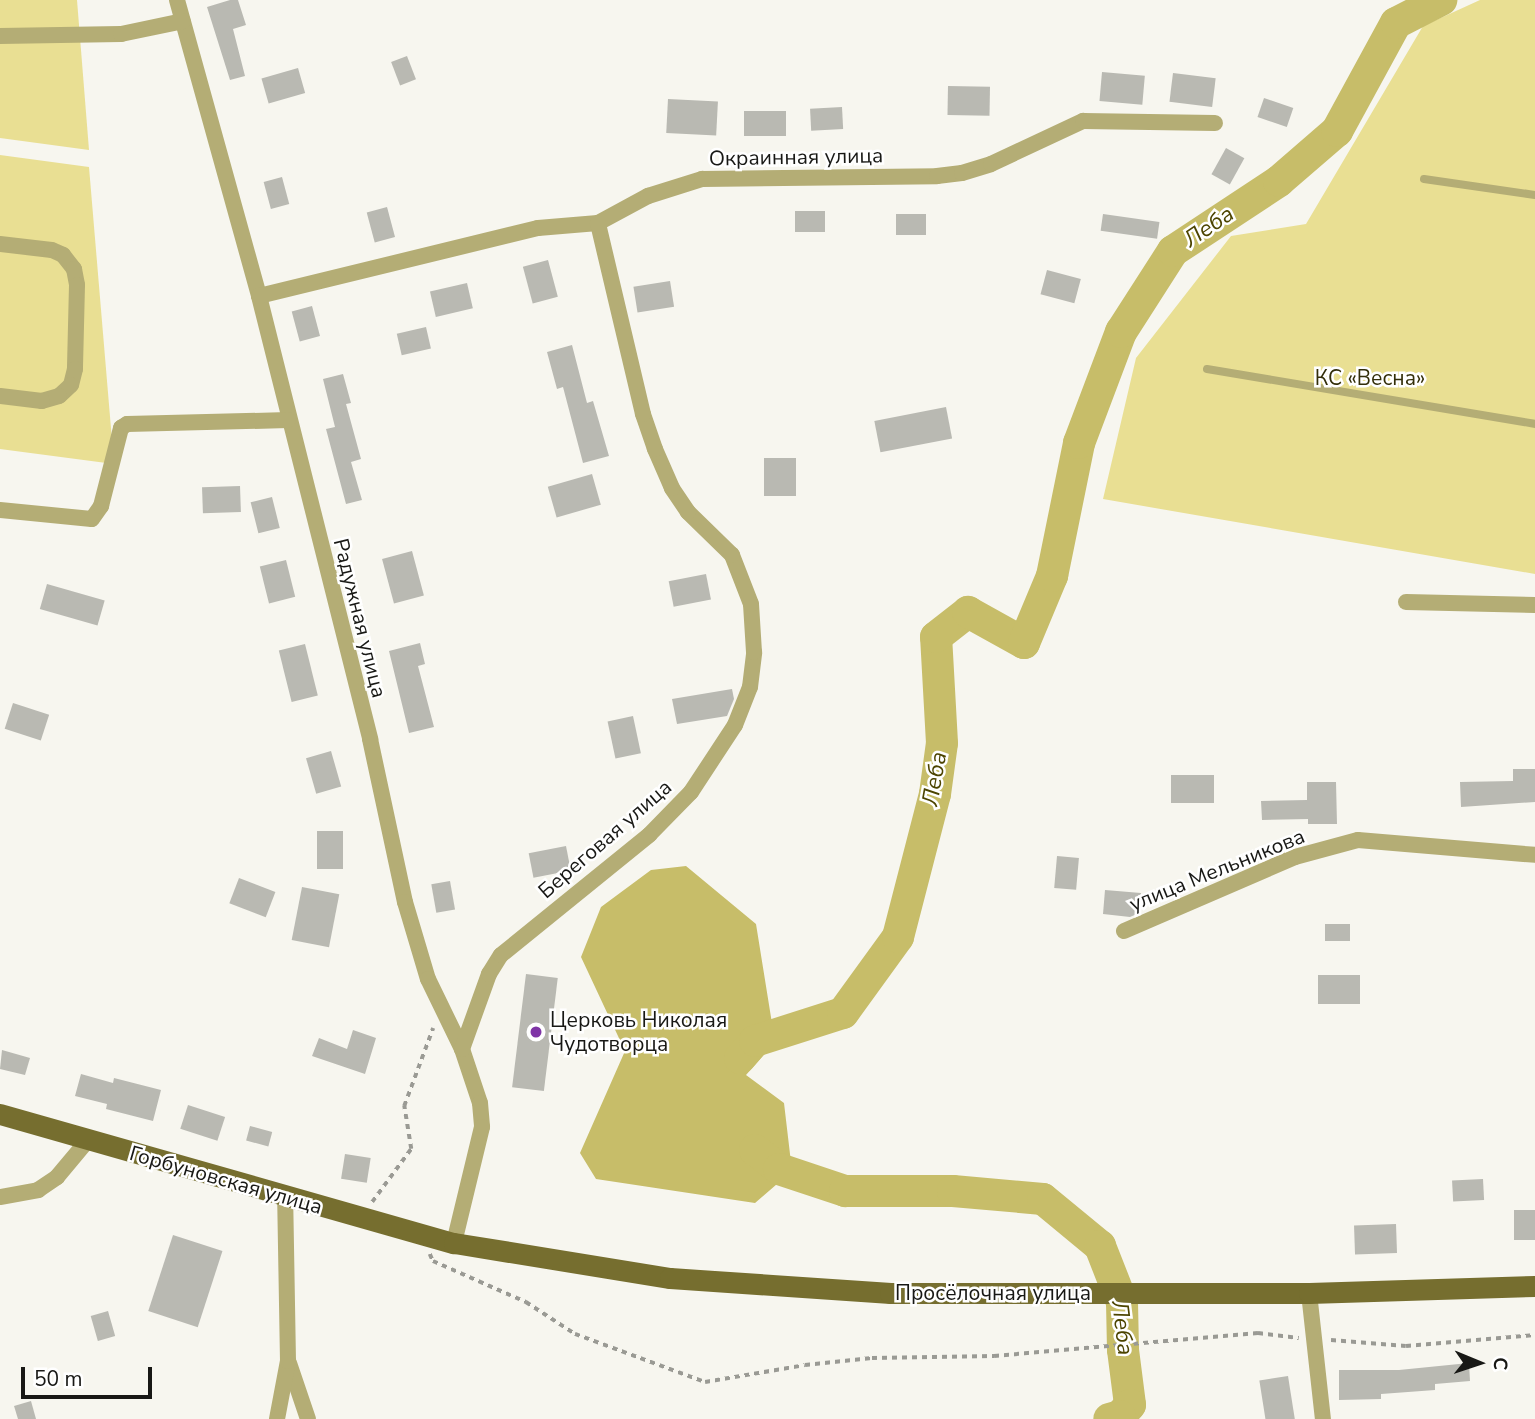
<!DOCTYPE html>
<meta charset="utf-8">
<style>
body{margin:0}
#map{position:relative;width:1535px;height:1419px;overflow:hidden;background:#f7f6ef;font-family:"Nunito Sans",sans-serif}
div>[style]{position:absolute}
.green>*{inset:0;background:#e9df93}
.water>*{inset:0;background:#c7bd69}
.river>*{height:32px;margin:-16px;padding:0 16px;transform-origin:16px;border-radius:16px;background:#c7bd69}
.building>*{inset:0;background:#b9b9b2;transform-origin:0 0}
.path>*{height:3.5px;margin-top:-1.75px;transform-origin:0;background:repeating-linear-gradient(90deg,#9a9a94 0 5px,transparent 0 10px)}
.lane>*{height:8px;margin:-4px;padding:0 4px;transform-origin:4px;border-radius:4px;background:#b4ad75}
.street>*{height:16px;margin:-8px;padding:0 8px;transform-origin:8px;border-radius:8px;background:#b4ad75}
.primary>*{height:21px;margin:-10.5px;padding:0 10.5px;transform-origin:10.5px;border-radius:10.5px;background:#766e2f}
.dots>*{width:19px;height:19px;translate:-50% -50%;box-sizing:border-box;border:4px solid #fff;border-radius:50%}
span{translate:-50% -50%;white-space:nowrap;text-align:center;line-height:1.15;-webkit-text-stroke:5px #fff;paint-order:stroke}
.street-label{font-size:21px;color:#181815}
.park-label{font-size:21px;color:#332e09}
.poi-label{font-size:21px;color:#181815}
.left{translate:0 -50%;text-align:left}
.water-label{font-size:23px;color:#4c4400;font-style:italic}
.north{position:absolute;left:1444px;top:1328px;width:70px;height:70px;-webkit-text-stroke:5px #fff;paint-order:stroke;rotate:92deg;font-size:19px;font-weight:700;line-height:28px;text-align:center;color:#181815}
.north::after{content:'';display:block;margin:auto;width:24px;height:32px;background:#181815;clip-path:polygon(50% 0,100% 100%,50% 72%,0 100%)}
.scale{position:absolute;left:21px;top:1367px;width:131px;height:32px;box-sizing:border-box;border:4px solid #181815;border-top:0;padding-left:9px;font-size:21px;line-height:24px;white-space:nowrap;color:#181815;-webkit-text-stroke:5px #fff;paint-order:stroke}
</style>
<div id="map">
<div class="green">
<i style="clip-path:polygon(0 0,77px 0,89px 150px,0 138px)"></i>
<i style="clip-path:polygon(1480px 0,1535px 0,1535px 574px,1103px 499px,1136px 358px,1231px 236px,1306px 224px,1423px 26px)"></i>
<i style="clip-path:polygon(0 155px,89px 167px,114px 464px,0 449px)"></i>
</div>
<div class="water">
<i style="clip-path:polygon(686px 866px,756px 924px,775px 1042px,746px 1075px,784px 1103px,792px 1171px,755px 1203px,596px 1179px,580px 1153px,625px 1051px,581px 957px,601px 907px,651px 870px)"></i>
</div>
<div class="river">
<i style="left:740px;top:1058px;width:23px;rotate:-49deg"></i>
<i style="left:755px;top:1041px;width:92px;rotate:-17.7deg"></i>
<i style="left:843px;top:1013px;width:94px;rotate:-54.1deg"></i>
<i style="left:898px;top:937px;width:148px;rotate:-75.5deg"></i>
<i style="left:935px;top:794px;width:51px;rotate:-82.2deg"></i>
<i style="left:942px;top:743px;width:106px;rotate:-93.2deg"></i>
<i style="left:936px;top:637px;width:41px;rotate:-38deg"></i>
<i style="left:968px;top:612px;width:64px;rotate:29deg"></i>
<i style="left:1024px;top:643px;width:73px;rotate:-67.3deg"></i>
<i style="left:1052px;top:576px;width:136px;rotate:-78.5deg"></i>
<i style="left:1079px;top:443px;width:119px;rotate:-69.3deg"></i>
<i style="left:1121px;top:332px;width:96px;rotate:-57.3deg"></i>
<i style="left:1173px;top:251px;width:127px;rotate:-33.4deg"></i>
<i style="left:1279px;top:181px;width:77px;rotate:-40.8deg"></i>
<i style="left:1337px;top:131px;width:123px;rotate:-61.4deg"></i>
<i style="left:1396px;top:23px;width:51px;rotate:-27.1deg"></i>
<i style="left:755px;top:1150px;width:31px;rotate:38deg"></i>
<i style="left:779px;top:1169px;width:70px;rotate:18.4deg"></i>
<i style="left:845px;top:1191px;width:108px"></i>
<i style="left:953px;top:1191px;width:90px;rotate:5.1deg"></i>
<i style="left:1043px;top:1199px;width:74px;rotate:39.5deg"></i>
<i style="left:1100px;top:1246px;width:60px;rotate:68.6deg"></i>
<i style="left:1122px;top:1302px;width:48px;rotate:88.8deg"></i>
<i style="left:1123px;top:1350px;width:55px;rotate:82.7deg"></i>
<i style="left:1130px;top:1405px;width:15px;rotate:132deg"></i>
<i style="left:1120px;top:1416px;width:11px;rotate:165deg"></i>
</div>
<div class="building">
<i style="clip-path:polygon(230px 0,238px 0,246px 25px,233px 29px,245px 76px,230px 80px,207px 7px)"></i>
<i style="left:407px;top:56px;width:25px;height:17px;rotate:69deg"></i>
<i style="left:298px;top:68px;width:26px;height:38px;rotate:74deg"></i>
<i style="left:1102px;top:72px;width:43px;height:29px;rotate:5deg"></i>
<i style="left:1173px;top:73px;width:43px;height:29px;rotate:7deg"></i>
<i style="left:948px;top:86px;width:42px;height:29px;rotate:1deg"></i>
<i style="left:1264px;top:98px;width:31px;height:20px;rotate:19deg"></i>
<i style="left:668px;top:99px;width:50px;height:34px;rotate:3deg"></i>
<i style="left:842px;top:107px;width:22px;height:32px;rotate:87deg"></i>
<i style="left:744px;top:111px;width:42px;height:25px"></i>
<i style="left:1226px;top:148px;width:21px;height:30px;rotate:29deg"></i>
<i style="left:282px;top:177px;width:28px;height:19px;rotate:75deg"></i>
<i style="left:387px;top:207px;width:31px;height:21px;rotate:75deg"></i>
<i style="left:825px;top:211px;width:21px;height:30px;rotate:90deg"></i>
<i style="left:926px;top:214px;width:21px;height:30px;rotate:90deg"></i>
<i style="left:1103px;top:214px;width:57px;height:17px;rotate:8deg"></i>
<i style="left:548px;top:260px;width:38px;height:26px;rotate:75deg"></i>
<i style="left:1047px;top:270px;width:35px;height:25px;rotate:15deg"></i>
<i style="left:670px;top:281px;width:26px;height:37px;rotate:81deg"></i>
<i style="left:467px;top:283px;width:26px;height:38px;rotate:77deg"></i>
<i style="left:312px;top:306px;width:31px;height:21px;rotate:75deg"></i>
<i style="left:426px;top:327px;width:22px;height:30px;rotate:77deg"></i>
<i style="clip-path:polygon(572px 345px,587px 403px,593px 401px,609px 456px,583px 463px,563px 387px,557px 389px,547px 352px)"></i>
<i style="clip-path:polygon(343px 374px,351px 403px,346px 404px,361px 459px,351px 462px,362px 500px,346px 504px,326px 429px,335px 427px,323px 379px)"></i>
<i style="left:946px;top:407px;width:32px;height:73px;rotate:79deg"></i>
<i style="left:764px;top:458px;width:32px;height:38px"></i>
<i style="left:592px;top:474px;width:32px;height:46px;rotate:74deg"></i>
<i style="left:240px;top:486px;width:26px;height:38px;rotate:88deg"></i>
<i style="left:272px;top:497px;width:32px;height:22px;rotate:76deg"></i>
<i style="left:412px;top:551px;width:46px;height:31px;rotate:75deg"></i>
<i style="left:286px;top:560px;width:38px;height:27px;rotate:76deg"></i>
<i style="left:706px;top:574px;width:26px;height:38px;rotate:79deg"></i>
<i style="left:47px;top:584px;width:60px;height:26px;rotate:16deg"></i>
<i style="clip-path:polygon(420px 643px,425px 664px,418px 666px,434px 727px,409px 733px,389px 651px)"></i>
<i style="left:305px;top:644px;width:53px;height:27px;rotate:76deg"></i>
<i style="clip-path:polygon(732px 689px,734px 699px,727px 716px,677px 724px,672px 699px)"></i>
<i style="left:13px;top:703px;width:38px;height:27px;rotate:18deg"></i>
<i style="left:633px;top:716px;width:38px;height:26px;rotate:78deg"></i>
<i style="left:331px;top:751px;width:37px;height:26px;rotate:74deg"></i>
<i style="clip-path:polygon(1513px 769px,1535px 769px,1535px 802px,1461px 807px,1460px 782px,1513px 781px)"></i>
<i style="left:1214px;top:775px;width:28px;height:43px;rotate:90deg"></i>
<i style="clip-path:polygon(1307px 782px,1336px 782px,1337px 824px,1308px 824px,1308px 819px,1262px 820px,1261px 801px,1307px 800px)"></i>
<i style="left:317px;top:831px;width:26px;height:38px"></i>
<i style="left:566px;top:846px;width:25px;height:38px;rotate:79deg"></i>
<i style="left:1057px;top:856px;width:22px;height:32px;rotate:5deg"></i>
<i style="left:239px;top:878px;width:39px;height:27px;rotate:21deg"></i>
<i style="left:450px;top:881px;width:29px;height:19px;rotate:80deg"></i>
<i style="left:302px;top:887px;width:38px;height:54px;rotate:11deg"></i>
<i style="clip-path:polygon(1105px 890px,1141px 893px,1139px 913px,1130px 917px,1103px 914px)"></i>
<i style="left:1325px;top:924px;width:25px;height:17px"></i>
<i style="left:526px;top:974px;width:32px;height:114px;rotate:7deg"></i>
<i style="left:1360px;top:975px;width:29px;height:42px;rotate:90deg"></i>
<i style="clip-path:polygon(353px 1030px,376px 1038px,365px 1074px,312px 1056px,319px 1038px,347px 1049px)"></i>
<i style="clip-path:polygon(2px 1050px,30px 1058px,25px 1075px,0 1069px)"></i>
<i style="clip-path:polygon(81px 1074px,113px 1083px,114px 1078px,161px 1090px,153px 1121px,106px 1109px,107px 1104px,75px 1096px)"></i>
<i style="left:188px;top:1105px;width:39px;height:25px;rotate:18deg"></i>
<i style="left:250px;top:1126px;width:23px;height:15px;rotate:15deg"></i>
<i style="left:345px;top:1154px;width:26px;height:25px;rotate:9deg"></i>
<i style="left:1483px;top:1179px;width:21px;height:31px;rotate:87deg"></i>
<i style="left:1535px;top:1210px;width:30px;height:21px;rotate:90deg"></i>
<i style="left:1396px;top:1224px;width:29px;height:42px;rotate:88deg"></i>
<i style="left:173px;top:1235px;width:52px;height:80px;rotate:18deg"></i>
<i style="left:108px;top:1311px;width:26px;height:18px;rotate:74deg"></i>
<i style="clip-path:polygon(1469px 1363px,1470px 1381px,1435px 1384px,1435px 1390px,1381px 1394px,1381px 1399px,1339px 1400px,1339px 1370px,1399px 1370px)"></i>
<i style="left:1288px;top:1376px;width:44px;height:29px;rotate:81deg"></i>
<i style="clip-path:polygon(31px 1401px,36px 1419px,18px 1419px,14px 1406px)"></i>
</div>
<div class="path">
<i style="left:372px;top:1202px;width:66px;rotate:-53.7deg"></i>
<i style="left:411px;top:1149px;width:44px;rotate:-99.2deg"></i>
<i style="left:404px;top:1106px;width:83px;rotate:-69.6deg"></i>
<i style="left:430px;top:1254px;width:8px;rotate:67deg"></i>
<i style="left:433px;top:1261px;width:102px;rotate:23.8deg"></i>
<i style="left:526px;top:1302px;width:59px;rotate:33.1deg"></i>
<i style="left:575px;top:1334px;width:139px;rotate:20.3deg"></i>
<i style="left:705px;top:1382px;width:101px;rotate:-9.6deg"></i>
<i style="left:805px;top:1365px;width:67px;rotate:-6deg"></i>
<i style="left:872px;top:1358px;width:122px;rotate:-0.9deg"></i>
<i style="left:994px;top:1356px;width:265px;rotate:-5deg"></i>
<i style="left:1258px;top:1333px;width:41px;rotate:7deg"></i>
<i style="left:1331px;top:1340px;width:75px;rotate:4.6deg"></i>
<i style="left:1406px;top:1346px;width:129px;rotate:-4.9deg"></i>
</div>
<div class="lane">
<i style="left:1424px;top:179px;width:112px;rotate:8.2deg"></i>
<i style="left:1207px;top:369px;width:333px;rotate:9.5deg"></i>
</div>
<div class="street">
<i style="left:177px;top:0;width:307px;rotate:74.5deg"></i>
<i style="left:259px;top:296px;width:457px;rotate:75.9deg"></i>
<i style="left:370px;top:739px;width:167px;rotate:77.9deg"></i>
<i style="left:405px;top:902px;width:80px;rotate:73.4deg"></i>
<i style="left:428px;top:979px;width:78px;rotate:64.1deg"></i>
<i style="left:462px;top:1049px;width:57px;rotate:71.6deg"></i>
<i style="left:480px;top:1103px;width:24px;rotate:85deg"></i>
<i style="left:482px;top:1127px;width:119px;rotate:103.6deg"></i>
<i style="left:0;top:36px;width:121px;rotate:-0.9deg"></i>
<i style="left:121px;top:34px;width:63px;rotate:-11.8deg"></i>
<i style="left:0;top:244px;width:52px;rotate:6.6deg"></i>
<i style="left:52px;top:250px;width:12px;rotate:24deg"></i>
<i style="left:63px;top:255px;width:18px;rotate:52deg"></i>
<i style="left:74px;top:269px;width:16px;rotate:79deg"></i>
<i style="left:77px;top:285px;width:84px;rotate:91.4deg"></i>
<i style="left:75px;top:369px;width:16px;rotate:104deg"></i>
<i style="left:71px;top:385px;width:16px;rotate:137deg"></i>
<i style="left:59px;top:396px;width:18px;rotate:164deg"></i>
<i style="left:42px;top:401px;width:42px;rotate:-173.2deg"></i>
<i style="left:259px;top:296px;width:287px;rotate:-13.7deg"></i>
<i style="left:538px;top:228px;width:60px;rotate:-4.8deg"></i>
<i style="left:598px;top:223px;width:57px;rotate:-28.4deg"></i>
<i style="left:648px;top:196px;width:57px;rotate:-17.5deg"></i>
<i style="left:702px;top:179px;width:235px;rotate:-0.7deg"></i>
<i style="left:937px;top:176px;width:25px;rotate:-7deg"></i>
<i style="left:962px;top:173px;width:30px;rotate:-17deg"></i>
<i style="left:991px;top:164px;width:102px;rotate:-25.1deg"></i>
<i style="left:1083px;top:121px;width:132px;rotate:0.9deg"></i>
<i style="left:0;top:510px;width:92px;rotate:5.6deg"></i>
<i style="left:92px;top:519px;width:16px;rotate:-55deg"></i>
<i style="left:101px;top:506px;width:81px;rotate:-75.6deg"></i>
<i style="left:121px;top:428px;width:7px;rotate:-34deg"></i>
<i style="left:127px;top:424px;width:161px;rotate:-1.4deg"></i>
<i style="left:1406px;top:602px;width:129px;rotate:1.3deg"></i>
<i style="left:1124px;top:931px;width:186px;rotate:-23.4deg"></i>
<i style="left:1295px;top:857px;width:65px;rotate:-15.1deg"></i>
<i style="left:1358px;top:840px;width:178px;rotate:4.8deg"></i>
<i style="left:462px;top:1049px;width:80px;rotate:-70.2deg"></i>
<i style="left:489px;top:974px;width:22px;rotate:-58deg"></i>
<i style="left:501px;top:955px;width:191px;rotate:-39deg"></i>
<i style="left:649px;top:835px;width:60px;rotate:-45.7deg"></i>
<i style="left:691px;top:792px;width:80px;rotate:-56.7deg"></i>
<i style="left:735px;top:725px;width:41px;rotate:-68.5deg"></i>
<i style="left:750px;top:687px;width:35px;rotate:-83deg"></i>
<i style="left:754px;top:652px;width:48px;rotate:-93.6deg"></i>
<i style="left:751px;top:604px;width:53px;rotate:-111.2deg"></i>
<i style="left:732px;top:555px;width:62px;rotate:-135.7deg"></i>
<i style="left:688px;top:512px;width:29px;rotate:-124deg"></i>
<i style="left:672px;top:488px;width:43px;rotate:-113.6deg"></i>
<i style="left:655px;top:449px;width:37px;rotate:-109deg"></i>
<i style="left:643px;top:414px;width:196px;rotate:-103.3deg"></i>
<i style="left:0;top:1197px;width:39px;rotate:-10deg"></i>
<i style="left:38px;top:1190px;width:23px;rotate:-34deg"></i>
<i style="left:57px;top:1177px;width:48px;rotate:-50deg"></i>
<i style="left:1309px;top:1293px;width:127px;rotate:83.7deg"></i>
<i style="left:289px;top:1363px;width:59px;rotate:71.3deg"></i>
<i style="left:277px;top:1419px;width:59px;rotate:-79.3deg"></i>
<i style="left:288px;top:1361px;width:164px;rotate:-91deg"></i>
</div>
<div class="primary">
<i style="left:0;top:1114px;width:472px;rotate:15.9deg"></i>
<i style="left:454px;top:1243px;width:219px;rotate:9.2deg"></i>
<i style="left:670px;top:1278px;width:221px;rotate:3.9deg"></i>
<i style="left:890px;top:1293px;width:419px"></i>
<i style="left:1309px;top:1293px;width:226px;rotate:-1.8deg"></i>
</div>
<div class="dots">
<i style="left:536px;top:1032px;background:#7f34a6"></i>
</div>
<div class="street-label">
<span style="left:796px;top:157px;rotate:-1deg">Окраинная улица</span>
<span style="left:360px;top:618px;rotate:76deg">Радужная улица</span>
<span style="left:605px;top:839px;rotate:-41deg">Береговая улица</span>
<span style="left:1217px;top:870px;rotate:-22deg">улица Мельникова</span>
<span style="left:226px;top:1180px;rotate:16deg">Горбуновская улица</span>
<span style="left:993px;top:1293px">Просёлочная улица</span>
</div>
<div class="park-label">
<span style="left:1370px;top:378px">КС «Весна»</span>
</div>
<div class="poi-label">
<span class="left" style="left:550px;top:1032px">Церковь Николая<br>Чудотворца</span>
</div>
<div class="water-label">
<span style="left:1209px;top:227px;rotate:-34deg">Леба</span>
<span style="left:935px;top:779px;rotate:-80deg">Леба</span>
<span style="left:1122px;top:1328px;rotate:83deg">Леба</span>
</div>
<div class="north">С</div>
<div class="scale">50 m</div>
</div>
